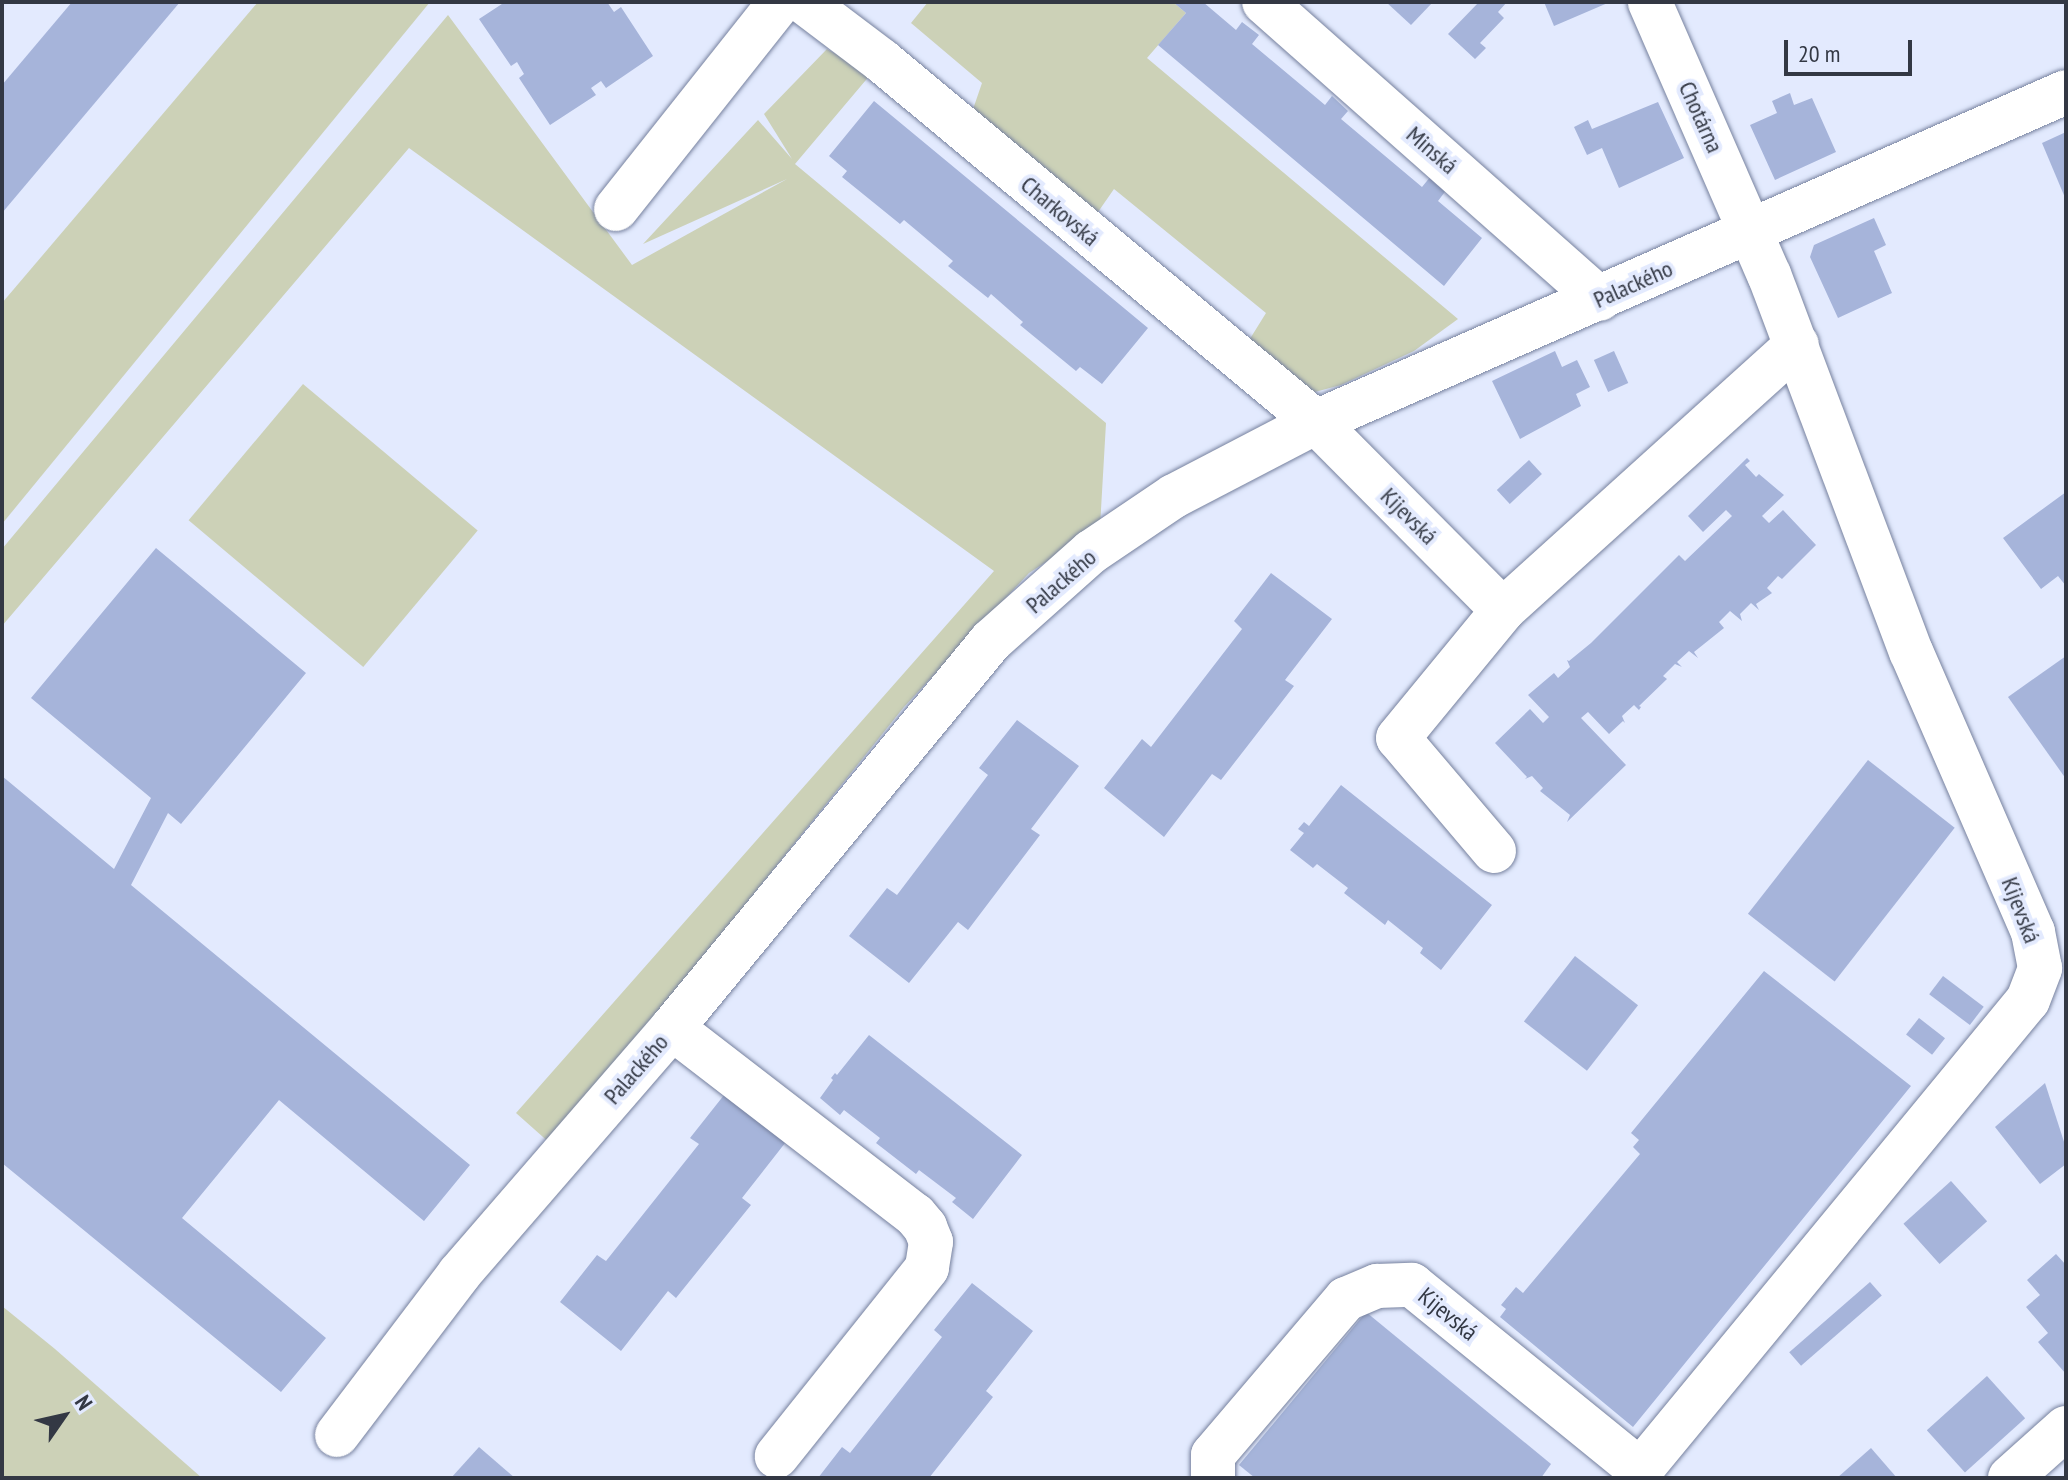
<!DOCTYPE html>
<meta charset="utf-8">
<style>
body{margin:0}
#map{position:relative;width:2068px;height:1480px;overflow:hidden;background:#e3eafe;font-family:"PT Sans Narrow",sans-serif}
div>[style]{position:absolute}
.green>*{inset:0;background:#ccd1b7;transform-origin:0 0}
.building>*{inset:0;background:#a6b4da;transform-origin:0 0}
.roads{filter:drop-shadow(0 0 2px #76819e) drop-shadow(0 0 2px #76819e)}
.minor>*{height:44px;margin:-22px;padding:0 22px;transform-origin:22px;border-radius:22px;background:#fff}
span{translate:-50% -50%;white-space:nowrap;text-align:center;line-height:1.15;-webkit-text-stroke:8px #e3eafe;paint-order:stroke}
.street-label{font-size:24px;color:#333844}
.frame{position:absolute;inset:0;border:4px solid #333844;pointer-events:none}
.north{position:absolute;left:24px;top:1376px;width:80px;height:80px;-webkit-text-stroke:6px #e3eafe;paint-order:stroke;rotate:56deg;font-size:22px;font-weight:700;line-height:32px;text-align:center;color:#333844}
.north::after{content:'';display:block;margin:auto;width:28px;height:36px;background:#333844;clip-path:polygon(50% 0,100% 100%,50% 72%,0 100%)}
.scale{position:absolute;left:1784px;top:40px;width:128px;height:36px;box-sizing:border-box;border:4px solid #333844;border-top:0;padding-left:10px;font-size:24px;line-height:28px;white-space:nowrap;color:#333844;-webkit-text-stroke:6px #e3eafe;paint-order:stroke}
</style>
<div id="map">
<div class="green">
<i style="clip-path:polygon(258px 2px,430px 2px,2px 524px,2px 303px)"></i>
<i style="clip-path:polygon(928px 2px,1173px 2px,1186px 13px,1147px 58px,1458px 319px,1414px 351px,1341px 385px,1311px 393px,1248px 342px,1266px 313px,1114px 189px,1098px 212px,971px 115px,982px 83px,911px 23px)"></i>
<i style="clip-path:polygon(448px 15px,632px 265px,787px 179px,643px 244px,758px 120px,792px 159px,764px 114px,827px 49px,871px 74px,795px 164px,1106px 423px,1100px 527px,1029px 573px,904px 707px,552px 1145px,516px 1113px,994px 571px,409px 148px,2px 626px,2px 549px)"></i>
<i style="left:303px;top:384px;width:228px;height:178px;rotate:40deg"></i>
<i style="clip-path:polygon(2px 1306px,55px 1349px,202px 1478px,2px 1478px)"></i>
</div>
<div class="building">
<i style="clip-path:polygon(72px 2px,180px 2px,2px 213px,2px 85px)"></i>
<i style="clip-path:polygon(505px 2px,607px 2px,614px 12px,621px 7px,653px 56px,606px 88px,601px 81px,591px 88px,596px 95px,550px 125px,519px 78px,524px 74px,517px 62px,511px 66px,479px 19px)"></i>
<i style="clip-path:polygon(1173px 2px,1203px 2px,1236px 30px,1242px 22px,1259px 35px,1252px 44px,1325px 105px,1332px 96px,1348px 111px,1341px 119px,1422px 187px,1431px 176px,1447px 189px,1438px 201px,1482px 238px,1444px 286px,1158px 45px,1186px 13px)"></i>
<i style="clip-path:polygon(1386px 2px,1433px 2px,1411px 25px)"></i>
<i style="clip-path:polygon(1479px 2px,1507px 2px,1498px 12px,1504px 18px,1480px 43px,1486px 48px,1475px 59px,1448px 34px)"></i>
<i style="clip-path:polygon(1544px 2px,1610px 2px,1554px 26px)"></i>
<i style="clip-path:polygon(1790px 93px,1794px 105px,1812px 98px,1836px 152px,1775px 180px,1750px 125px,1777px 113px,1772px 101px)"></i>
<i style="clip-path:polygon(874px 101px,1148px 328px,1102px 384px,1080px 367px,1076px 371px,1020px 325px,1023px 322px,991px 294px,988px 298px,948px 266px,953px 261px,904px 220px,900px 224px,842px 177px,847px 171px,829px 156px)"></i>
<i style="clip-path:polygon(1658px 102px,1684px 158px,1619px 188px,1602px 148px,1587px 155px,1574px 127px,1588px 120px,1592px 129px)"></i>
<i style="clip-path:polygon(2066px 132px,2066px 200px,2042px 143px)"></i>
<i style="clip-path:polygon(1874px 218px,1886px 245px,1874px 251px,1892px 293px,1838px 318px,1810px 257px,1814px 245px)"></i>
<i style="clip-path:polygon(1555px 351px,1562px 367px,1577px 360px,1590px 387px,1576px 394px,1581px 406px,1520px 439px,1492px 381px)"></i>
<i style="left:1614px;top:351px;width:35px;height:22px;rotate:66deg"></i>
<i style="clip-path:polygon(1747px 458px,1750px 461px,1745px 465px,1756px 477px,1759px 474px,1784px 495px,1762px 516px,1769px 523px,1783px 510px,1816px 545px,1782px 579px,1778px 576px,1767px 588px,1772px 593px,1756px 604px,1759px 610px,1751px 603px,1740px 614px,1742px 621px,1730px 611px,1719px 622px,1724px 628px,1694px 652px,1698px 658px,1689px 651px,1677px 662px,1682px 667px,1675px 664px,1663px 676px,1667px 679px,1639px 706px,1641px 707px,1639px 710px,1634px 705px,1622px 716px,1625px 723px,1623px 721px,1609px 734px,1588px 712px,1581px 718px,1626px 765px,1567px 822px,1570px 815px,1540px 791px,1543px 788px,1532px 776px,1525px 779px,1527px 777px,1495px 743px,1530px 709px,1543px 723px,1549px 717px,1528px 695px,1554px 673px,1558px 678px,1570px 667px,1567px 660px,1569px 661px,1591px 643px,1679px 555px,1685px 561px,1732px 516px,1726px 510px,1703px 532px,1688px 516px)"></i>
<i style="left:1529px;top:460px;width:19px;height:44px;rotate:47deg"></i>
<i style="clip-path:polygon(2066px 492px,2066px 586px,2058px 576px,2041px 589px,2003px 538px)"></i>
<i style="clip-path:polygon(156px 548px,306px 673px,181px 824px,168px 813px,131px 885px,470px 1165px,424px 1221px,279px 1100px,182px 1218px,326px 1338px,281px 1392px,2px 1163px,2px 776px,114px 869px,151px 798px,31px 698px)"></i>
<i style="clip-path:polygon(1271px 573px,1332px 619px,1285px 680px,1294px 686px,1221px 780px,1212px 774px,1164px 837px,1104px 788px,1142px 739px,1151px 747px,1242px 629px,1234px 621px)"></i>
<i style="clip-path:polygon(2066px 656px,2066px 779px,2008px 697px)"></i>
<i style="clip-path:polygon(1017px 720px,1079px 766px,1031px 829px,1040px 835px,968px 930px,958px 922px,909px 983px,849px 936px,887px 888px,897px 895px,988px 775px,979px 768px)"></i>
<i style="left:1868px;top:760px;width:110px;height:195px;rotate:38deg"></i>
<i style="clip-path:polygon(1341px 785px,1492px 905px,1441px 970px,1420px 953px,1423px 948px,1388px 920px,1385px 925px,1344px 893px,1348px 888px,1317px 864px,1313px 868px,1290px 850px,1304px 833px,1298px 829px,1304px 822px,1309px 826px)"></i>
<i style="left:1575px;top:956px;width:80px;height:83px;rotate:38deg"></i>
<i style="clip-path:polygon(1764px 971px,1911px 1086px,1633px 1427px,1500px 1317px,1506px 1309px,1501px 1305px,1516px 1287px,1523px 1293px,1640px 1154px,1633px 1147px,1639px 1140px,1631px 1133px)"></i>
<i style="left:1943px;top:976px;width:51px;height:23px;rotate:37deg"></i>
<i style="left:1919px;top:1018px;width:33px;height:21px;rotate:38deg"></i>
<i style="clip-path:polygon(869px 1035px,1022px 1155px,973px 1219px,952px 1202px,956px 1198px,919px 1170px,916px 1174px,876px 1143px,880px 1138px,844px 1110px,840px 1115px,820px 1098px,833px 1080px,831px 1078px,835px 1073px,837px 1075px)"></i>
<i style="clip-path:polygon(2045px 1083px,2066px 1148px,2066px 1164px,2040px 1184px,1995px 1127px)"></i>
<i style="clip-path:polygon(728px 1090px,789px 1138px,742px 1198px,751px 1205px,676px 1298px,668px 1291px,621px 1351px,560px 1302px,597px 1255px,606px 1261px,699px 1144px,690px 1138px)"></i>
<i style="left:1951px;top:1181px;width:54px;height:64px;rotate:48deg"></i>
<i style="clip-path:polygon(2056px 1254px,2066px 1265px,2066px 1374px,2038px 1342px,2048px 1333px,2026px 1307px,2040px 1295px,2027px 1280px)"></i>
<i style="left:1870px;top:1282px;width:18px;height:107px;rotate:49deg"></i>
<i style="clip-path:polygon(972px 1283px,1033px 1331px,986px 1391px,993px 1397px,929px 1478px,818px 1478px,842px 1447px,850px 1453px,942px 1337px,934px 1330px)"></i>
<i style="clip-path:polygon(1366px 1312px,1551px 1464px,1541px 1478px,1255px 1478px,1239px 1465px)"></i>
<i style="left:1987px;top:1376px;width:57px;height:81px;rotate:48deg"></i>
<i style="clip-path:polygon(479px 1447px,515px 1478px,451px 1478px)"></i>
<i style="clip-path:polygon(1871px 1448px,1897px 1478px,1837px 1478px)"></i>
</div>
<div class="roads">
<div class="minor">
<i style="left:804px;top:2px;width:98px;rotate:37.1deg"></i>
<i style="left:882px;top:61px;width:565px;rotate:39.75deg"></i>
<i style="left:1316px;top:422px;width:265px;rotate:45.2deg"></i>
<i style="left:1264px;top:2px;width:448px;rotate:41.5deg"></i>
<i style="left:616px;top:209px;width:264px;rotate:-51.6deg"></i>
<i style="left:1494px;top:851px;width:148px;rotate:-130.3deg"></i>
<i style="left:1398px;top:738px;width:166px;rotate:-50.6deg"></i>
<i style="left:1503px;top:610px;width:396px;rotate:-42.1deg"></i>
<i style="left:672px;top:1028px;width:307px;rotate:37.6deg"></i>
<i style="left:915px;top:1215px;width:16px;rotate:50deg"></i>
<i style="left:925px;top:1227px;width:16px;rotate:68deg"></i>
<i style="left:931px;top:1242px;width:26px;rotate:99deg"></i>
<i style="left:927px;top:1268px;width:241px;rotate:128.6deg"></i>
<i style="left:337px;top:1435px;width:202px;rotate:-52.8deg"></i>
<i style="left:459px;top:1274px;width:325px;rotate:-49.1deg"></i>
<i style="left:672px;top:1028px;width:502px;rotate:-50.5deg"></i>
<i style="left:991px;top:641px;width:134px;rotate:-41.7deg"></i>
<i style="left:1091px;top:552px;width:100px;rotate:-34deg"></i>
<i style="left:1174px;top:496px;width:160px;rotate:-27.5deg"></i>
<i style="left:1316px;top:422px;width:819px;rotate:-23.75deg"></i>
<i style="left:1213px;top:1478px;width:23px;rotate:-90deg"></i>
<i style="left:1213px;top:1455px;width:205px;rotate:-49.6deg"></i>
<i style="left:1346px;top:1299px;width:34px;rotate:-23deg"></i>
<i style="left:1377px;top:1286px;width:35px;rotate:-2deg"></i>
<i style="left:1412px;top:1285px;width:294px;rotate:39.1deg"></i>
<i style="left:1634px;top:1478px;width:619px;rotate:-50.5deg"></i>
<i style="left:2028px;top:1000px;width:34px;rotate:-69deg"></i>
<i style="left:2040px;top:968px;width:37px;rotate:-101deg"></i>
<i style="left:2033px;top:932px;width:305px;rotate:-113.5deg"></i>
<i style="left:1911px;top:652px;width:403px;rotate:-110.6deg"></i>
<i style="left:1769px;top:275px;width:298px;rotate:-113.6deg"></i>
<i style="left:2010px;top:1478px;width:75px;rotate:-41.8deg"></i>
</div>
</div>
<div class="street-label">
<span style="left:1701px;top:117px;rotate:66deg">Chotárna</span>
<span style="left:1432px;top:150px;rotate:41deg">Minská</span>
<span style="left:1060px;top:211px;rotate:40deg">Charkovská</span>
<span style="left:1633px;top:284px;rotate:-24deg">Palackého</span>
<span style="left:1409px;top:516px;rotate:45deg">Kijevská</span>
<span style="left:1061px;top:581px;rotate:-41deg">Palackého</span>
<span style="left:2021px;top:910px;rotate:69deg">Kijevská</span>
<span style="left:636px;top:1069px;rotate:-49deg">Palackého</span>
<span style="left:1448px;top:1314px;rotate:39deg">Kijevská</span>
</div>
<div class="frame"></div>
<div class="north">N</div>
<div class="scale">20 m</div>
</div>
